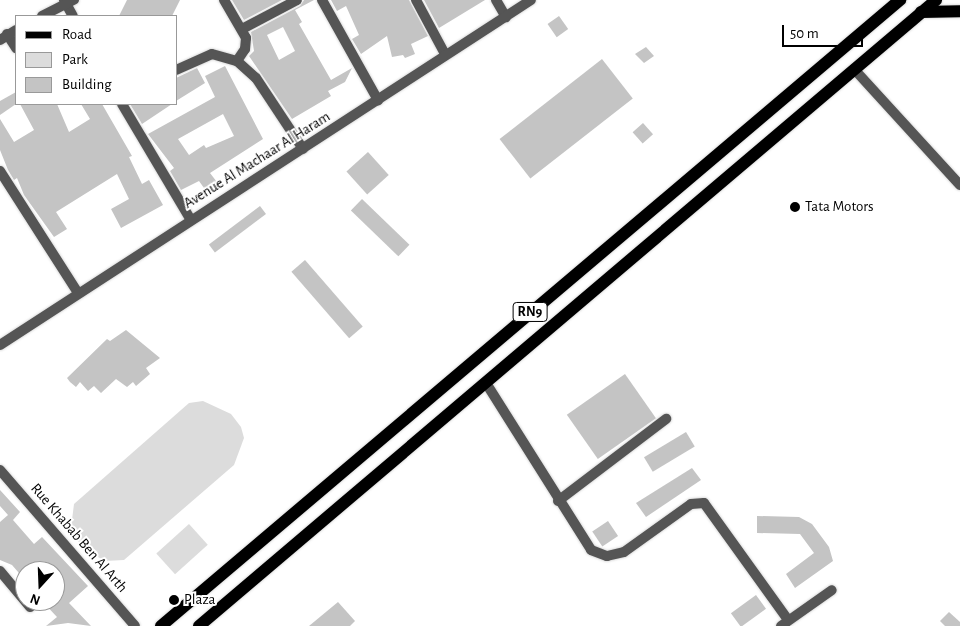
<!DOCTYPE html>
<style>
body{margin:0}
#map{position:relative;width:960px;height:626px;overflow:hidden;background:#fff;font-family:"Alegreya Sans",sans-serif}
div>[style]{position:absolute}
.green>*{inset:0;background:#dcdcdc;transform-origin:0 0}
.building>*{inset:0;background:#c4c4c4;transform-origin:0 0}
.roads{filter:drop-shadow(0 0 1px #dbdbdb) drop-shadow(0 0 1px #dbdbdb)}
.street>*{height:10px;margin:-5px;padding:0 5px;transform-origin:5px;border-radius:5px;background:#555}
.primary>*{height:12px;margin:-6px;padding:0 6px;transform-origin:6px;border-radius:6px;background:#000}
.dots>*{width:14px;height:14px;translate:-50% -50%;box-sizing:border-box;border:2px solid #fff;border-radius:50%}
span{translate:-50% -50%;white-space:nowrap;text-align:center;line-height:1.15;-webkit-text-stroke:4px #fff;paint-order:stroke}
.shield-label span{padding:1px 4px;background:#fff;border:1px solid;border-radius:4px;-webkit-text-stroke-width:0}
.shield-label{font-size:14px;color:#000;font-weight:700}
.street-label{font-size:15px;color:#000}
.poi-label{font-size:15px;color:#000}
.left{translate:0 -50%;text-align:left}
.legend{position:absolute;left:15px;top:15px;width:162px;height:90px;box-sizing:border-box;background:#fff;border:1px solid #999;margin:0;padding:6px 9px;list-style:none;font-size:15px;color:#000}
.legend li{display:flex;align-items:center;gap:10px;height:25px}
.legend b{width:25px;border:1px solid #999}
.north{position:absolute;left:15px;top:561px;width:50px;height:50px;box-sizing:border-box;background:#fff;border:1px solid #999;border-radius:50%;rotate:200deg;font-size:14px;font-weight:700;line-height:20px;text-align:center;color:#000}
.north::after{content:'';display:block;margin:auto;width:18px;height:22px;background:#000;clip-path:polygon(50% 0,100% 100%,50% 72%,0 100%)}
.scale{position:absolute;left:782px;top:25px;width:81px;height:22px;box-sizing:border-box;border:2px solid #000;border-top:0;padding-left:6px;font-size:15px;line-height:18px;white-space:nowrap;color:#000;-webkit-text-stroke:4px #fff;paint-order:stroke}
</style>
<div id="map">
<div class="green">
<i style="clip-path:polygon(203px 401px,231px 414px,241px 427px,244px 438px,234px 465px,124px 560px,105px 561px,82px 548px,71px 528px,74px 504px,189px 403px)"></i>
<i style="left:189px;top:524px;width:28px;height:44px;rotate:48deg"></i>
</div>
<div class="building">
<i style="clip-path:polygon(127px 0,180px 0,172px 16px,119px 16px)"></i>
<i style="clip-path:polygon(232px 0,282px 0,244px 20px)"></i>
<i style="clip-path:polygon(evenodd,304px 0,314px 0,295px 10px,302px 22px,299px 24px,331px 80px,352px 68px,345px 82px,328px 91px,331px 96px,292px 119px,249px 56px,254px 51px,251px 32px,300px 6px,304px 0,283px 27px,295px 51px,279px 60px,267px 35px,283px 27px)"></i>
<i style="clip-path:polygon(331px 0,409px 0,428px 36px,411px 44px,415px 54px,405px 58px,403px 55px,392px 57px,387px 36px,361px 54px,352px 39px,359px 35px,346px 6px,337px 11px)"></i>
<i style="clip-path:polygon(424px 0,485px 0,439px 28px)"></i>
<i style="left:559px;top:16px;width:16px;height:14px;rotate:55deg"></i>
<i style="clip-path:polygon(646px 47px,654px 56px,644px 63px,635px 54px)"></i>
<i style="left:602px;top:59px;width:50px;height:130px;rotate:52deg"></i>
<i style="clip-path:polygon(evenodd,225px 66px,263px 139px,210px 173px,220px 186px,209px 195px,199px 181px,181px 190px,170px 171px,174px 168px,148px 134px,215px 97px,205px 76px,225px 66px,223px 114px,234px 136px,206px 148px,204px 145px,189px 155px,178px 139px,223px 114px)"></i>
<i style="clip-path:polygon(197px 68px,205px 83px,176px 101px,176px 78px)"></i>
<i style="clip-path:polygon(16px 92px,16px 104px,0 115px,0 101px)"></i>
<i style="clip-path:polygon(20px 104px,57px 104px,69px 132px,90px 119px,81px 104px,102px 104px,132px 156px,129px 157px,142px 184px,149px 180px,163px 205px,121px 228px,111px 209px,129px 199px,117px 174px,56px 212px,67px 229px,54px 237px,24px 195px,17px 178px,14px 180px,8px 170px,0 150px,0 119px,14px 142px,34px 130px)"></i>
<i style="clip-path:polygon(130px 104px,172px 104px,142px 124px)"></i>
<i style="left:643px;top:123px;width:15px;height:14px;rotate:48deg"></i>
<i style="left:368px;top:152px;width:31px;height:29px;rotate:48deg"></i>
<i style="left:362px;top:199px;width:66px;height:16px;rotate:44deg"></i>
<i style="left:260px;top:206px;width:10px;height:64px;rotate:53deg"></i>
<i style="left:305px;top:260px;width:88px;height:18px;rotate:49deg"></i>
<i style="clip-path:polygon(126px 330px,160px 358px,146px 368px,150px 374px,136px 386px,133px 382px,127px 387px,116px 379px,101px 393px,94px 386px,88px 391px,80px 382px,76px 387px,70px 382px,67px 378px,107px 339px,110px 341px)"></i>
<i style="left:625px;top:374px;width:54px;height:71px;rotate:55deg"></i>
<i style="left:686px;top:432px;width:17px;height:49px;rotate:59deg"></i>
<i style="clip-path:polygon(692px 468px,701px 480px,646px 517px,636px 503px)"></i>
<i style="clip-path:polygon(0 490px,20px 512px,13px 520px,34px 544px,42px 537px,88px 586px,69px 603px,91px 626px,68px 623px,46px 626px,57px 617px,42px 601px,55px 601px,55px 571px,25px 571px,25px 580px,12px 565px,0 560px,0 522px,8px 515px,0 506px)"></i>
<i style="clip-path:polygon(757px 516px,799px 517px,812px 524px,829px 547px,833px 561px,795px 588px,786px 574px,814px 553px,800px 534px,757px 533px)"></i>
<i style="left:608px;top:521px;width:18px;height:19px;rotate:56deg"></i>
<i style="left:756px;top:595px;width:17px;height:31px;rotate:54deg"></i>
<i style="clip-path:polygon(338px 602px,355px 621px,350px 626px,309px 626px)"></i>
<i style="clip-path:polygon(949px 612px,960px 622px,960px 626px,945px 626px,940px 621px)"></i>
</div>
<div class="roads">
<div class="street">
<i style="left:64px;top:0;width:18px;rotate:61deg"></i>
<i style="left:224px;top:0;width:44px;rotate:59.9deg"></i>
<i style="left:246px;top:38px;width:11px;rotate:95deg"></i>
<i style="left:245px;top:49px;width:14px;rotate:124deg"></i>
<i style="left:322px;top:0;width:115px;rotate:60.8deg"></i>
<i style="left:416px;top:0;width:61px;rotate:61.8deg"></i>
<i style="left:496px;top:0;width:20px;rotate:60deg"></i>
<i style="left:42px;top:16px;width:36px;rotate:-27deg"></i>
<i style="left:242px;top:29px;width:62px;rotate:-27.8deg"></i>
<i style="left:7px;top:34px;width:17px;rotate:57deg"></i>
<i style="left:0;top:40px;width:19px;rotate:-32deg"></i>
<i style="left:854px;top:69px;width:157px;rotate:47.6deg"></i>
<i style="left:176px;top:70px;width:39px;rotate:-24deg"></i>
<i style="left:212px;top:54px;width:26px;rotate:16deg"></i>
<i style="left:237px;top:61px;width:25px;rotate:42deg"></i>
<i style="left:256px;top:78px;width:85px;rotate:56.5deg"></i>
<i style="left:122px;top:104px;width:135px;rotate:59.3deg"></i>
<i style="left:0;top:171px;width:145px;rotate:57.4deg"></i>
<i style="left:0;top:345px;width:633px;rotate:-33.01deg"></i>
<i style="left:486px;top:383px;width:197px;rotate:57.8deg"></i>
<i style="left:591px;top:550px;width:17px;rotate:21deg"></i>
<i style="left:607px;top:556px;width:17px;rotate:-13deg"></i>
<i style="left:624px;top:552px;width:82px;rotate:-35.6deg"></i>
<i style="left:691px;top:504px;width:13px;rotate:-4deg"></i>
<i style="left:704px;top:503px;width:144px;rotate:54.3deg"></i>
<i style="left:0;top:470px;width:206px;rotate:49.1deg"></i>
<i style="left:558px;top:501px;width:136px;rotate:-37.2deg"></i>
<i style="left:0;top:571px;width:47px;rotate:50.2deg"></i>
<i style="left:781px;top:626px;width:62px;rotate:-35.2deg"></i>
</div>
<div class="primary">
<i style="left:921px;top:12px;width:39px;rotate:-1deg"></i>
<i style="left:161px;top:626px;width:969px;rotate:-40.27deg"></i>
<i style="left:199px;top:626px;width:967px;rotate:-40.34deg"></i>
</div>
</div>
<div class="dots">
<i style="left:795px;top:207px;background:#000"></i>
<i style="left:174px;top:600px;background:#000"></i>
</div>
<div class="shield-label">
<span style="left:530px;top:312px">RN9</span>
</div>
<div class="street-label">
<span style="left:257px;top:160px;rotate:-32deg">Avenue Al Machaar Al Haram</span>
<span style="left:79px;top:538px;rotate:49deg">Rue Khabab Ben Al Arth</span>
</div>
<div class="poi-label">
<span class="left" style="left:805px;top:207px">Tata Motors</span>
<span class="left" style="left:184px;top:600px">Plaza</span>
</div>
<ul class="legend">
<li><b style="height:6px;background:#000"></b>Road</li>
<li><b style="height:14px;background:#dcdcdc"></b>Park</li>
<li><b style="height:14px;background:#c4c4c4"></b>Building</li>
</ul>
<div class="north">N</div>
<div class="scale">50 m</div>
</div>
